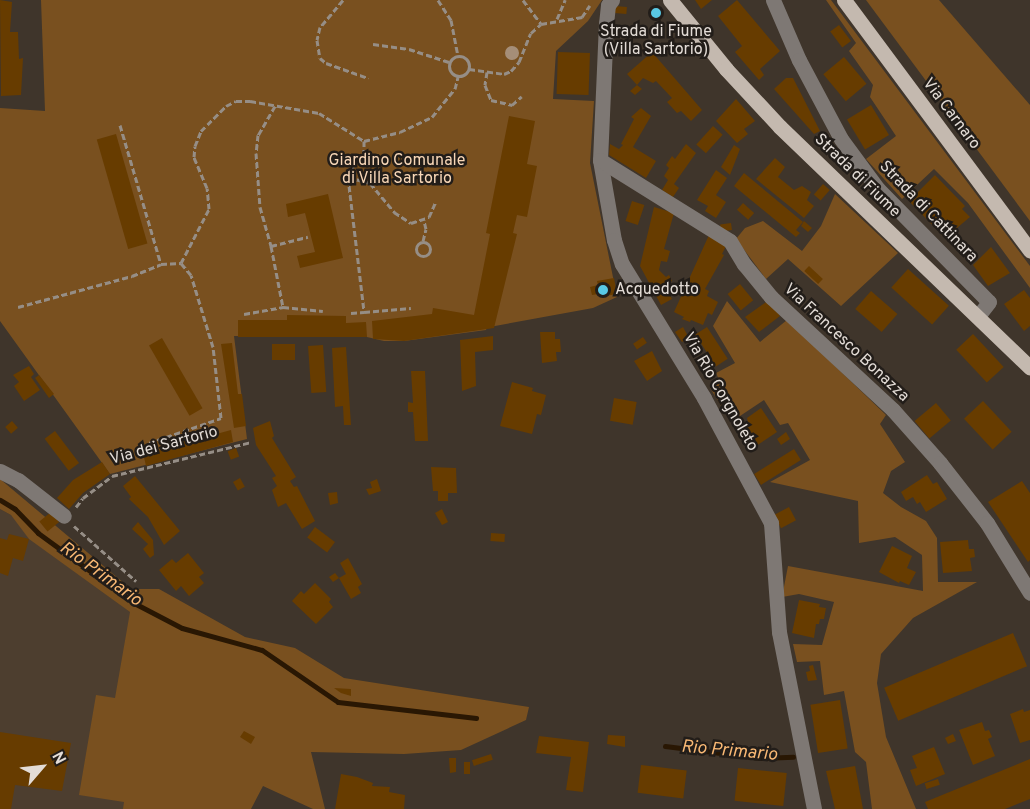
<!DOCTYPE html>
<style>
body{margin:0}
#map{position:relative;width:1030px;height:809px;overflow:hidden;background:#3f352b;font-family:Overpass,sans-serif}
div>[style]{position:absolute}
.built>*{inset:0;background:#4d3e2f}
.green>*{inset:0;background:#79501f}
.stream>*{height:5px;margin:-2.5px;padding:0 2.5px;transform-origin:2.5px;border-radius:2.5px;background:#291703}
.building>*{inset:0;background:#673c00;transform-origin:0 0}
.path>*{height:3px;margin-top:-1.5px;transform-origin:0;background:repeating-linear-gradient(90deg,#968e86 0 6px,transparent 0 9px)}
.path>.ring{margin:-1.5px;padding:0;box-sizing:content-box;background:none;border:3px solid #968e86;border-radius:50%}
.minor>*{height:15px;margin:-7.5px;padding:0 7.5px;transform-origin:7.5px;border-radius:7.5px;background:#7e7874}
.major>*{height:15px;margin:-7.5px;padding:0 7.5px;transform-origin:7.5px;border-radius:7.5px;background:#c4b9af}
.trees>*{width:14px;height:14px;margin:-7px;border-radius:50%;background:#a58e78}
.dots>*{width:16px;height:16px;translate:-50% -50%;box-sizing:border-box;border:3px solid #221d19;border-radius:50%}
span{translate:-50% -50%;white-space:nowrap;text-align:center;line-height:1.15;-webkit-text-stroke:5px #221d19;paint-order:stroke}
.poi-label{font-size:16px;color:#e3dcd6}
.left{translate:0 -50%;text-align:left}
.street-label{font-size:16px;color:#e3dcd6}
.park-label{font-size:16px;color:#f8d7b7}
.water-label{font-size:18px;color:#f8b874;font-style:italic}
.north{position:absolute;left:12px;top:737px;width:60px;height:60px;-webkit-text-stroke:4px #221d19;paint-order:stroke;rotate:62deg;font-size:16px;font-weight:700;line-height:24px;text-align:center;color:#e3dcd6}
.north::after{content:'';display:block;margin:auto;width:21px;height:27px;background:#e3dcd6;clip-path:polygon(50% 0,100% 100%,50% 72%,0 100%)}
</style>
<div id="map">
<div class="built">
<i style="clip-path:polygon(0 509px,11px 515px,130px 612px,221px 809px,0 809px)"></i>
</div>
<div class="green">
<i style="clip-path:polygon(41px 0,602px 0,588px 21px,556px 51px,553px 99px,594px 101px,590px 163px,617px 297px,593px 308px,495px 326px,487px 327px,486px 330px,404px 341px,384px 341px,367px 337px,234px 336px,247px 439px,110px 474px,0 321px,0 108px,45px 111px)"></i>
<i style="clip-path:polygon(826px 0,831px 0,1030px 266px,1030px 288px,968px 203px,934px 169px,902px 199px,866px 159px,896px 136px,870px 97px,873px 85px,849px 51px,856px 43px)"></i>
<i style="clip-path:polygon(866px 0,939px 0,1030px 105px,1030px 221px)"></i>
<i style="clip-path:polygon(835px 194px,898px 253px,841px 306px,788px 259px,766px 279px,736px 239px,745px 228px,763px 221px,802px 251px,821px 226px)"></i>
<i style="clip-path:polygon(727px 301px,760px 342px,787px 320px,886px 415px,880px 424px,905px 462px,891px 471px,883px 493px,901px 507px,926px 521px,937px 538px,938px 582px,977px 582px,913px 618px,881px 654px,877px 683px,886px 737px,916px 809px,872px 809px,866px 762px,855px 752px,844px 691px,824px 695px,820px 661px,797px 662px,793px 644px,822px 645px,834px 602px,799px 594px,782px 597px,788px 566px,923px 591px,922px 555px,895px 537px,859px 543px,858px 501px,770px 482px,810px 460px,788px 423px,780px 425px,764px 400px,731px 422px,710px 388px,720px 382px,716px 373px,735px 363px,713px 326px)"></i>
<i style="clip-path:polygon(0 479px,131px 589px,159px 589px,245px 637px,295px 648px,344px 678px,529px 707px,526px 720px,461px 750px,404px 754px,311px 752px,325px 809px,313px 809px,263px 786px,251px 809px,123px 809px,124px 802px,79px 795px,96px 695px,115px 698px,130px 612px,29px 539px,11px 515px,0 509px)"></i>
</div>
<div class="stream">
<i style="left:0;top:500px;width:17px;rotate:31deg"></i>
<i style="left:15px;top:509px;width:33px;rotate:46deg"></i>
<i style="left:38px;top:533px;width:119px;rotate:36.1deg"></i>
<i style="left:134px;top:603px;width:54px;rotate:27.5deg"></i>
<i style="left:182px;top:628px;width:83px;rotate:15.4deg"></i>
<i style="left:262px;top:650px;width:92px;rotate:34.4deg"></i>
<i style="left:338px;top:702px;width:139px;rotate:6.6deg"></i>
<i style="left:665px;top:746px;width:96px;rotate:7.2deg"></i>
<i style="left:760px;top:758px;width:33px;rotate:-2deg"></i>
</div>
<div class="building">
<i style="clip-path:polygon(0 0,12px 2px,10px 32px,18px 32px,19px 59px,23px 58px,21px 95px,1px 96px)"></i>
<i style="clip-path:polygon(695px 0,712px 0,701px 9px)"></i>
<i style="clip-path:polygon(737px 0,780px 51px,760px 69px,764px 75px,759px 80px,735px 52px,742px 46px,718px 16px)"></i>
<i style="left:615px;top:6px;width:12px;height:7px;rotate:5deg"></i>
<i style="left:839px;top:25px;width:20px;height:11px;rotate:53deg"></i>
<i style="left:558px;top:52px;width:32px;height:42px;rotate:2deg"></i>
<i style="clip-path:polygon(652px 52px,702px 110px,691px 121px,681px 111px,677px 113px,667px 102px,672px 98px,656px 81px,653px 83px,643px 78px,637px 85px,627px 74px)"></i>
<i style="left:844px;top:57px;width:35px;height:27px;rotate:50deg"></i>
<i style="clip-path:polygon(786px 78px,793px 78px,820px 131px,814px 134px,774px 89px)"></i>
<i style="clip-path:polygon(637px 85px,642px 89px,635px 95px,630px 91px)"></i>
<i style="clip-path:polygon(736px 99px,755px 121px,744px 129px,748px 134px,737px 143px,716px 121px)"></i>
<i style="left:871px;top:105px;width:35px;height:28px;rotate:59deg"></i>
<i style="clip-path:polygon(641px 108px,651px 116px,633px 147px,656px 161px,646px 178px,609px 155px,610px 144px,619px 149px,623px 145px,621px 144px,634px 119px,631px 117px)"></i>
<i style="clip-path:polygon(509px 116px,535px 121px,527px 164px,537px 166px,527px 217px,517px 215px,513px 233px,517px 234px,494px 328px,404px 341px,373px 339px,372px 321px,432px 314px,433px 308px,474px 315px,490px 234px,486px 233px)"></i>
<i style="left:713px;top:126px;width:13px;height:25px;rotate:42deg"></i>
<i style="left:116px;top:134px;width:114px;height:20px;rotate:74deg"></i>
<i style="clip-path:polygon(686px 144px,696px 153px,674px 184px,679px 188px,673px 197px,662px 190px,668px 180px,664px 176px,669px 168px,666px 165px,672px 156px,675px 159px)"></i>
<i style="clip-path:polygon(734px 145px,740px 149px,730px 175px,721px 167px)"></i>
<i style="clip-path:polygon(775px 158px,785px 167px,778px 177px,794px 190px,802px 186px,811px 192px,807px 200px,814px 206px,804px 218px,756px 179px)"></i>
<i style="clip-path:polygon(716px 170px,727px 178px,716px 195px,726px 202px,716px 218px,705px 211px,708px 206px,697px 200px)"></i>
<i style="clip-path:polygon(744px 173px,803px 222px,796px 230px,800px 233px,796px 237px,734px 186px)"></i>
<i style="clip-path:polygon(935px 175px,965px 206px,962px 209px,970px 217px,945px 238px,909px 201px)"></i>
<i style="left:823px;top:184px;width:9px;height:14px;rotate:41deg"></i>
<i style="clip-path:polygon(328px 194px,343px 258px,300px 268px,297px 256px,315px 252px,305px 213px,288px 217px,286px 204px)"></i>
<i style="left:632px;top:201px;width:13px;height:21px;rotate:18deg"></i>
<i style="left:743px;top:203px;width:15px;height:9px;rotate:42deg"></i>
<i style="clip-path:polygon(654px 207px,674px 213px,664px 249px,670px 251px,667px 262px,661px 261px,659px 270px,666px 277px,669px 275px,672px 281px,664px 284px,672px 299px,661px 305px,640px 266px)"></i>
<i style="clip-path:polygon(804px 221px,812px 228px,808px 232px,801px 226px)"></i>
<i style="left:731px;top:223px;width:7px;height:11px;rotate:82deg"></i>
<i style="clip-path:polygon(709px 235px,727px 244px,722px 254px,724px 255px,705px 289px,709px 291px,707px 296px,718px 302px,712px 315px,708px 313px,703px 325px,691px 320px,690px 322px,682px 319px,684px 317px,674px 312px)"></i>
<i style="clip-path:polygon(991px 247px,1010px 273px,988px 286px,973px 265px)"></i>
<i style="left:809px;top:266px;width:19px;height:7px;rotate:43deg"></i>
<i style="left:908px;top:269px;width:55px;height:25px;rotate:42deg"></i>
<i style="clip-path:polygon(614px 278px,617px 294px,599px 297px,599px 294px,592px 295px,590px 287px,598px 285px,597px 281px)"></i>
<i style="left:740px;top:284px;width:21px;height:16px;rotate:51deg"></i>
<i style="clip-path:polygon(1024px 290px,1030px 298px,1030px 326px,1024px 331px,1004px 304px)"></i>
<i style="left:871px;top:291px;width:35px;height:24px;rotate:41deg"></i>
<i style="clip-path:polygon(769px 300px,780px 316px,759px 332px,745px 317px)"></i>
<i style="clip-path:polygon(287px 315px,346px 316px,346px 323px,366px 322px,367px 337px,238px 337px,238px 320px,287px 320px)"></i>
<i style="clip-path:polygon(683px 327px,689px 338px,682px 342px,675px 332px)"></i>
<i style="left:707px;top:327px;width:38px;height:14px;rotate:57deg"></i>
<i style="clip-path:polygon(540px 332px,555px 332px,555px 339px,560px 339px,561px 352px,556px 352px,557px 361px,542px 363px)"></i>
<i style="left:973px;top:334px;width:45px;height:23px;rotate:47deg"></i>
<i style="clip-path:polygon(493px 336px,493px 350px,475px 352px,476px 386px,462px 391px,460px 340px)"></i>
<i style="left:643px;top:337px;width:7px;height:12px;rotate:56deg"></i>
<i style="left:162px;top:338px;width:81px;height:15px;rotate:60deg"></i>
<i style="clip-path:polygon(232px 343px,238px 394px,242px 394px,246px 426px,234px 428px,221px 344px)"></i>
<i style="left:272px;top:344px;width:23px;height:16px"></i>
<i style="left:323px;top:345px;width:47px;height:15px;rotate:86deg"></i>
<i style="clip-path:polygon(346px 347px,351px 425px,344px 425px,343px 406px,335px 407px,332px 348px)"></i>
<i style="clip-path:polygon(652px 351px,662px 371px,647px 381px,634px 361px)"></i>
<i style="clip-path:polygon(29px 366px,34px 374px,31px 377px,40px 390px,24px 401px,14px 386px,19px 382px,13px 375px)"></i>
<i style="clip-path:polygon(411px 371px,425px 371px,428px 441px,415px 441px,413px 412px,408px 412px,408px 402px,413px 403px)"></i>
<i style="clip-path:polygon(39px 375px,54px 394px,49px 398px,35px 378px)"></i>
<i style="clip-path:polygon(512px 382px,533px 388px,532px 391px,546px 395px,541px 415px,537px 414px,532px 434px,500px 426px)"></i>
<i style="left:614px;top:398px;width:23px;height:23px;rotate:10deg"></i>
<i style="left:983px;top:401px;width:42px;height:26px;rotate:47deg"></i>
<i style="left:936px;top:403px;width:23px;height:28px;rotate:50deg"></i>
<i style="clip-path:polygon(761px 408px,777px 432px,753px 448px,739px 428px,748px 422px,747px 418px)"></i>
<i style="left:12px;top:421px;width:9px;height:9px;rotate:49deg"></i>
<i style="clip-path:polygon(270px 421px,274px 436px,272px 438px,296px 477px,290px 481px,294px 487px,297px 486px,315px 521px,302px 529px,286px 503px,278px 507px,272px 490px,277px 486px,272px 478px,276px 476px,256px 445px,253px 428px)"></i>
<i style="clip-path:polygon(231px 430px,233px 442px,146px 466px,143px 453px,163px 449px,162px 443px,208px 431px,209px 436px)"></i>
<i style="left:55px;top:431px;width:40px;height:13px;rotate:53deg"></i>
<i style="clip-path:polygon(786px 432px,790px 439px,781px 445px,777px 439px)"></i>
<i style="left:236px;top:448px;width:9px;height:9px;rotate:69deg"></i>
<i style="left:794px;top:449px;width:13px;height:47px;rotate:58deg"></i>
<i style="clip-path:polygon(102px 462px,110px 474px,83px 493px,69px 509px,57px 498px,73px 480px)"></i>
<i style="clip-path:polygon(431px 467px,456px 468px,457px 493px,448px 493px,448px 501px,438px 501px,438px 491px,433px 491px)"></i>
<i style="clip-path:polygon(927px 475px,933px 484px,937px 482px,947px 499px,926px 512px,920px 502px,917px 504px,913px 497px,906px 501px,901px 492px)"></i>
<i style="clip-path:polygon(135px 476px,180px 531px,164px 545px,148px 517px,129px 499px,131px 497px,123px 486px)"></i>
<i style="left:240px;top:478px;width:10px;height:8px;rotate:61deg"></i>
<i style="clip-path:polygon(377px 479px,381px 491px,369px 495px,366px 489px,372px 488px,370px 482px)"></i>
<i style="clip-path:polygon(1022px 481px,1030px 493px,1030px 560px,1028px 562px,988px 502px)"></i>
<i style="clip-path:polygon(337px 492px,338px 503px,330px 505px,328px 493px)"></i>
<i style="left:789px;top:507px;width:15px;height:17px;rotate:62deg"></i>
<i style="clip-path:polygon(442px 509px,448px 522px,442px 525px,435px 513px)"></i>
<i style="left:51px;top:512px;width:13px;height:15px;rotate:51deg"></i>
<i style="clip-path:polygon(138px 522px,153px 540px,154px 555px,150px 558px,143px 549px,148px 544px,132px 529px)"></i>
<i style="left:315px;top:527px;width:25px;height:13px;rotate:37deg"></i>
<i style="left:491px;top:533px;width:14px;height:8px;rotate:4deg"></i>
<i style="clip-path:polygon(9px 534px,29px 539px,23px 561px,13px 558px,8px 576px,0 573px,0 538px,7px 540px)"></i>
<i style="clip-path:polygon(968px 540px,969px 549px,974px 549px,975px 557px,970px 558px,972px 571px,943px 573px,940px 542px)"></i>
<i style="clip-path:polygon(892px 546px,912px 556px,907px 568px,916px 572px,909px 585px,900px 581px,899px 583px,879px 572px)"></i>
<i style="clip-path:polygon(188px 553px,204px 573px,199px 577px,204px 583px,189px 596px,181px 586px,176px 591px,159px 570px,172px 559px,176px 563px)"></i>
<i style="clip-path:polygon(348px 558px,362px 584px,358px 587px,361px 593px,351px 599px,339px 578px,333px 582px,329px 577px,335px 573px,339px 578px,346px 574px,340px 563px)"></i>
<i style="clip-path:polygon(315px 583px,331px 599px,329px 602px,333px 607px,316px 624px,292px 601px,301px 591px,304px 594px)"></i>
<i style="clip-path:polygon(799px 600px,820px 604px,819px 607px,826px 608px,824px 619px,820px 619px,819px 624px,816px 624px,814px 638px,792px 633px)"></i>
<i style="left:1013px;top:633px;width:36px;height:140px;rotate:67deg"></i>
<i style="clip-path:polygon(813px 665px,817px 680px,808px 681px,806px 672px,810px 671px,809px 666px)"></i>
<i style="clip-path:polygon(334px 688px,351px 689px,351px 696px,341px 693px)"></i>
<i style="left:840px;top:700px;width:49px;height:30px;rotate:81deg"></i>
<i style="clip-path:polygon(1023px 709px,1024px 712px,1030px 710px,1030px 740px,1020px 743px,1010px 714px)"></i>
<i style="clip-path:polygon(982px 722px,985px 731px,989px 730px,992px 737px,988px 739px,995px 756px,973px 765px,959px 730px)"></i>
<i style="clip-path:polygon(244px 731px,255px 737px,251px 744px,240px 737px)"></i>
<i style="clip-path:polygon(0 732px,71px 743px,62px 791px,15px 785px,11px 809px,0 809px)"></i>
<i style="clip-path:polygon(953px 734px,956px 741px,948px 744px,945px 738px)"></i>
<i style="clip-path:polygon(608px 735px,625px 736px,625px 747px,607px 744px)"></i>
<i style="clip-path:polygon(539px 736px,589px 742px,583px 792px,566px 790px,571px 757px,536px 753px)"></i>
<i style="clip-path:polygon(934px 747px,945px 774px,916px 786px,910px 770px,917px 768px,912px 756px)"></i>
<i style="left:491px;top:754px;width:6px;height:20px;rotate:72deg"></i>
<i style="clip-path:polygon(449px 758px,456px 758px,456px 772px,450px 773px)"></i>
<i style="clip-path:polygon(1030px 759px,1030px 799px,1005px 809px,928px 809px,925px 802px)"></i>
<i style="left:464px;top:762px;width:6px;height:12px"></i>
<i style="left:641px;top:765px;width:46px;height:28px;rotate:7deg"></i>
<i style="clip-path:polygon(855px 766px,863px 809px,835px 809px,826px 771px)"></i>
<i style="left:738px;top:768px;width:49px;height:33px;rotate:6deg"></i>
<i style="clip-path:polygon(341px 774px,357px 777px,373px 783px,372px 786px,390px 787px,389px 792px,405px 795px,404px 809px,335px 809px)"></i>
<i style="left:938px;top:779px;width:6px;height:14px;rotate:72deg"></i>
</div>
<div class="path">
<i style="left:343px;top:0;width:35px;rotate:130deg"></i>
<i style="left:320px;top:27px;width:13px;rotate:103deg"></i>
<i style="left:317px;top:40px;width:18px;rotate:81deg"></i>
<i style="left:320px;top:58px;width:8px;rotate:40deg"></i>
<i style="left:326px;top:63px;width:45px;rotate:19.7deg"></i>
<i style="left:438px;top:0;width:24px;rotate:57deg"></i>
<i style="left:451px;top:20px;width:37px;rotate:79deg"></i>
<i style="left:523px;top:0;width:30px;rotate:53deg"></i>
<i style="left:557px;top:19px;width:21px;rotate:-67deg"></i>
<i style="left:373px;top:44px;width:36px;rotate:8deg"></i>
<i style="left:409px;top:49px;width:42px;rotate:18deg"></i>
<i class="ring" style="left:449px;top:56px;width:17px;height:17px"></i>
<i style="left:469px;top:69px;width:35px;rotate:8deg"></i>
<i style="left:504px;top:74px;width:8px;rotate:-23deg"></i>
<i style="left:511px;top:71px;width:12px;rotate:-48deg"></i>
<i style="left:519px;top:62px;width:31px;rotate:-68deg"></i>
<i style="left:531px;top:33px;width:13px;rotate:-42deg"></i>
<i style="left:541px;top:24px;width:42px;rotate:-9.7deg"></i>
<i style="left:582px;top:17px;width:14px;rotate:-56deg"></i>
<i style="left:487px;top:72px;width:13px;rotate:99deg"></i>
<i style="left:485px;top:85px;width:16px;rotate:68deg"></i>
<i style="left:491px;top:100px;width:22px;rotate:13deg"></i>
<i style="left:512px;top:105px;width:13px;rotate:-42deg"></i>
<i style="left:275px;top:106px;width:34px;rotate:120deg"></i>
<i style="left:258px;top:135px;width:18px;rotate:96deg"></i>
<i style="left:256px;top:153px;width:54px;rotate:85.8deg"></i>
<i style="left:260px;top:207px;width:41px;rotate:74.2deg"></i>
<i style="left:271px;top:246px;width:62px;rotate:78.9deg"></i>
<i style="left:283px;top:307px;width:40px;rotate:5.7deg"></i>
<i style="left:120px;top:125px;width:145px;rotate:73.6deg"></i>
<i style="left:364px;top:141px;width:13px;rotate:90deg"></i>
<i style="left:364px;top:154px;width:16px;rotate:133deg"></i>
<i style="left:353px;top:166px;width:12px;rotate:114deg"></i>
<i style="left:348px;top:177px;width:136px;rotate:83.2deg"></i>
<i style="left:364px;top:312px;width:47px;rotate:-4.9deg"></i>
<i style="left:348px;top:177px;width:23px;rotate:15deg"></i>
<i style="left:370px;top:183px;width:38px;rotate:50deg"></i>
<i style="left:394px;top:212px;width:20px;rotate:33deg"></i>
<i style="left:411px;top:223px;width:19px;rotate:-18deg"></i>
<i style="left:429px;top:217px;width:17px;rotate:-66deg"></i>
<i style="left:423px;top:241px;width:12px;rotate:-76deg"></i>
<i style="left:426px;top:229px;width:9px;rotate:-103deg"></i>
<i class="ring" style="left:416px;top:242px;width:11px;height:11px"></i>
<i style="left:271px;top:246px;width:38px;rotate:-14deg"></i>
<i style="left:18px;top:307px;width:118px;rotate:-15.2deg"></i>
<i style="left:132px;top:276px;width:31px;rotate:-22deg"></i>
<i style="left:161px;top:264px;width:20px;rotate:-3deg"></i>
<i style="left:351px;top:313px;width:13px;rotate:-4deg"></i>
<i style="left:244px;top:314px;width:40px;rotate:-10deg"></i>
<i style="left:149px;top:443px;width:76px;rotate:-19.1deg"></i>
<i style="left:221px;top:418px;width:71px;rotate:-96.4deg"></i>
<i style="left:213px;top:347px;width:75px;rotate:-107deg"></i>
<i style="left:191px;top:275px;width:16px;rotate:-130deg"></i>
<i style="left:181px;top:263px;width:61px;rotate:-62.6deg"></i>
<i style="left:209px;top:209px;width:21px;rotate:-95deg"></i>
<i style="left:207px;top:188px;width:34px;rotate:-113deg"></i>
<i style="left:194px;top:157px;width:11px;rotate:-85deg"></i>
<i style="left:195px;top:146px;width:16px;rotate:-68deg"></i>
<i style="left:201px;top:131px;width:35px;rotate:-45deg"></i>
<i style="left:226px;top:106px;width:11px;rotate:-27deg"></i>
<i style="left:236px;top:101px;width:14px"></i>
<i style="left:250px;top:101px;width:70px;rotate:9.9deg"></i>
<i style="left:319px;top:113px;width:53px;rotate:31.9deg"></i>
<i style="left:364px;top:141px;width:37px;rotate:-14deg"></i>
<i style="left:400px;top:132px;width:35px;rotate:-25deg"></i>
<i style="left:432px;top:117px;width:36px;rotate:-51deg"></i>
<i style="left:455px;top:89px;width:12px;rotate:-76deg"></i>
<i style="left:76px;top:507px;width:11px;rotate:-52deg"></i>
<i style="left:83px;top:498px;width:36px;rotate:-37deg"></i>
<i style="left:112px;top:476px;width:143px;rotate:-13.7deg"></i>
<i style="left:74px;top:526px;width:83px;rotate:41.6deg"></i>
</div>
<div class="minor">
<i style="left:612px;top:0;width:6px;rotate:129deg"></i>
<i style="left:608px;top:5px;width:18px;rotate:96deg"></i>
<i style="left:606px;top:23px;width:137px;rotate:92.5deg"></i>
<i style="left:600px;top:160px;width:81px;rotate:80.1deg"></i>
<i style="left:614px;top:240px;width:25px;rotate:72deg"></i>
<i style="left:622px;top:264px;width:157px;rotate:58.5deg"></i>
<i style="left:704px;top:398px;width:142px;rotate:61.8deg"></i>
<i style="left:771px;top:523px;width:109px;rotate:85.8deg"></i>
<i style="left:779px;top:632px;width:180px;rotate:78.8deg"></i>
<i style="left:773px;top:0;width:65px;rotate:66.6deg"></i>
<i style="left:799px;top:60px;width:89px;rotate:62deg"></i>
<i style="left:841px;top:139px;width:62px;rotate:53.5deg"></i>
<i style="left:878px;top:189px;width:158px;rotate:45.5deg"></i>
<i style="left:989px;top:302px;width:18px;rotate:128deg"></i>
<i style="left:600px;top:160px;width:153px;rotate:31.9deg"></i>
<i style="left:730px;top:241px;width:27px;rotate:59deg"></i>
<i style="left:744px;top:264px;width:43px;rotate:50.7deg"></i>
<i style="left:771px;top:297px;width:166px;rotate:42.8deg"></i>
<i style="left:893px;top:410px;width:71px;rotate:48.4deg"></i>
<i style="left:940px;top:463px;width:76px;rotate:51.9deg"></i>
<i style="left:987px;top:523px;width:82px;rotate:58.4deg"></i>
<i style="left:0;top:471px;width:20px;rotate:27deg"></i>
<i style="left:18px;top:480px;width:58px;rotate:38deg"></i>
</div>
<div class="major">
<i style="left:670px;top:0;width:89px;rotate:50.9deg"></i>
<i style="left:726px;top:69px;width:79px;rotate:47deg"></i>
<i style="left:780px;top:127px;width:347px;rotate:43.9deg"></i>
<i style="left:844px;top:0;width:312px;rotate:53.4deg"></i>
</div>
<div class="trees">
<i style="left:512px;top:53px"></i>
</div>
<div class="dots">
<i style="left:656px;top:13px;background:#59c8e4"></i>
<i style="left:603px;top:290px;background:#59c8e4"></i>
</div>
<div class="poi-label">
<span style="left:656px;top:41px">Strada di Fiume<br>(Villa Sartorio)</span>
<span class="left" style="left:615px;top:290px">Acquedotto</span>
</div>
<div class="street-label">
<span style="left:951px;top:114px;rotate:53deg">Via Carnaro</span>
<span style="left:857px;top:176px;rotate:44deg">Strada di Fiume</span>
<span style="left:928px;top:212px;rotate:46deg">Strada di Cattinara</span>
<span style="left:846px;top:343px;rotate:43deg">Via Francesco Bonazza</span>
<span style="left:720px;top:392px;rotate:60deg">Via Rio Corgnoleto</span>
<span style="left:164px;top:446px;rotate:-15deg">Via dei Sartorio</span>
</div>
<div class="park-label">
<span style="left:397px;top:170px">Giardino Comunale<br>di Villa Sartorio</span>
</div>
<div class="water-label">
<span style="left:100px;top:575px;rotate:36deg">Rio Primario</span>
<span style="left:729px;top:752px;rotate:5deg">Rio Primario</span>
</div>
<div class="north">N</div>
</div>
